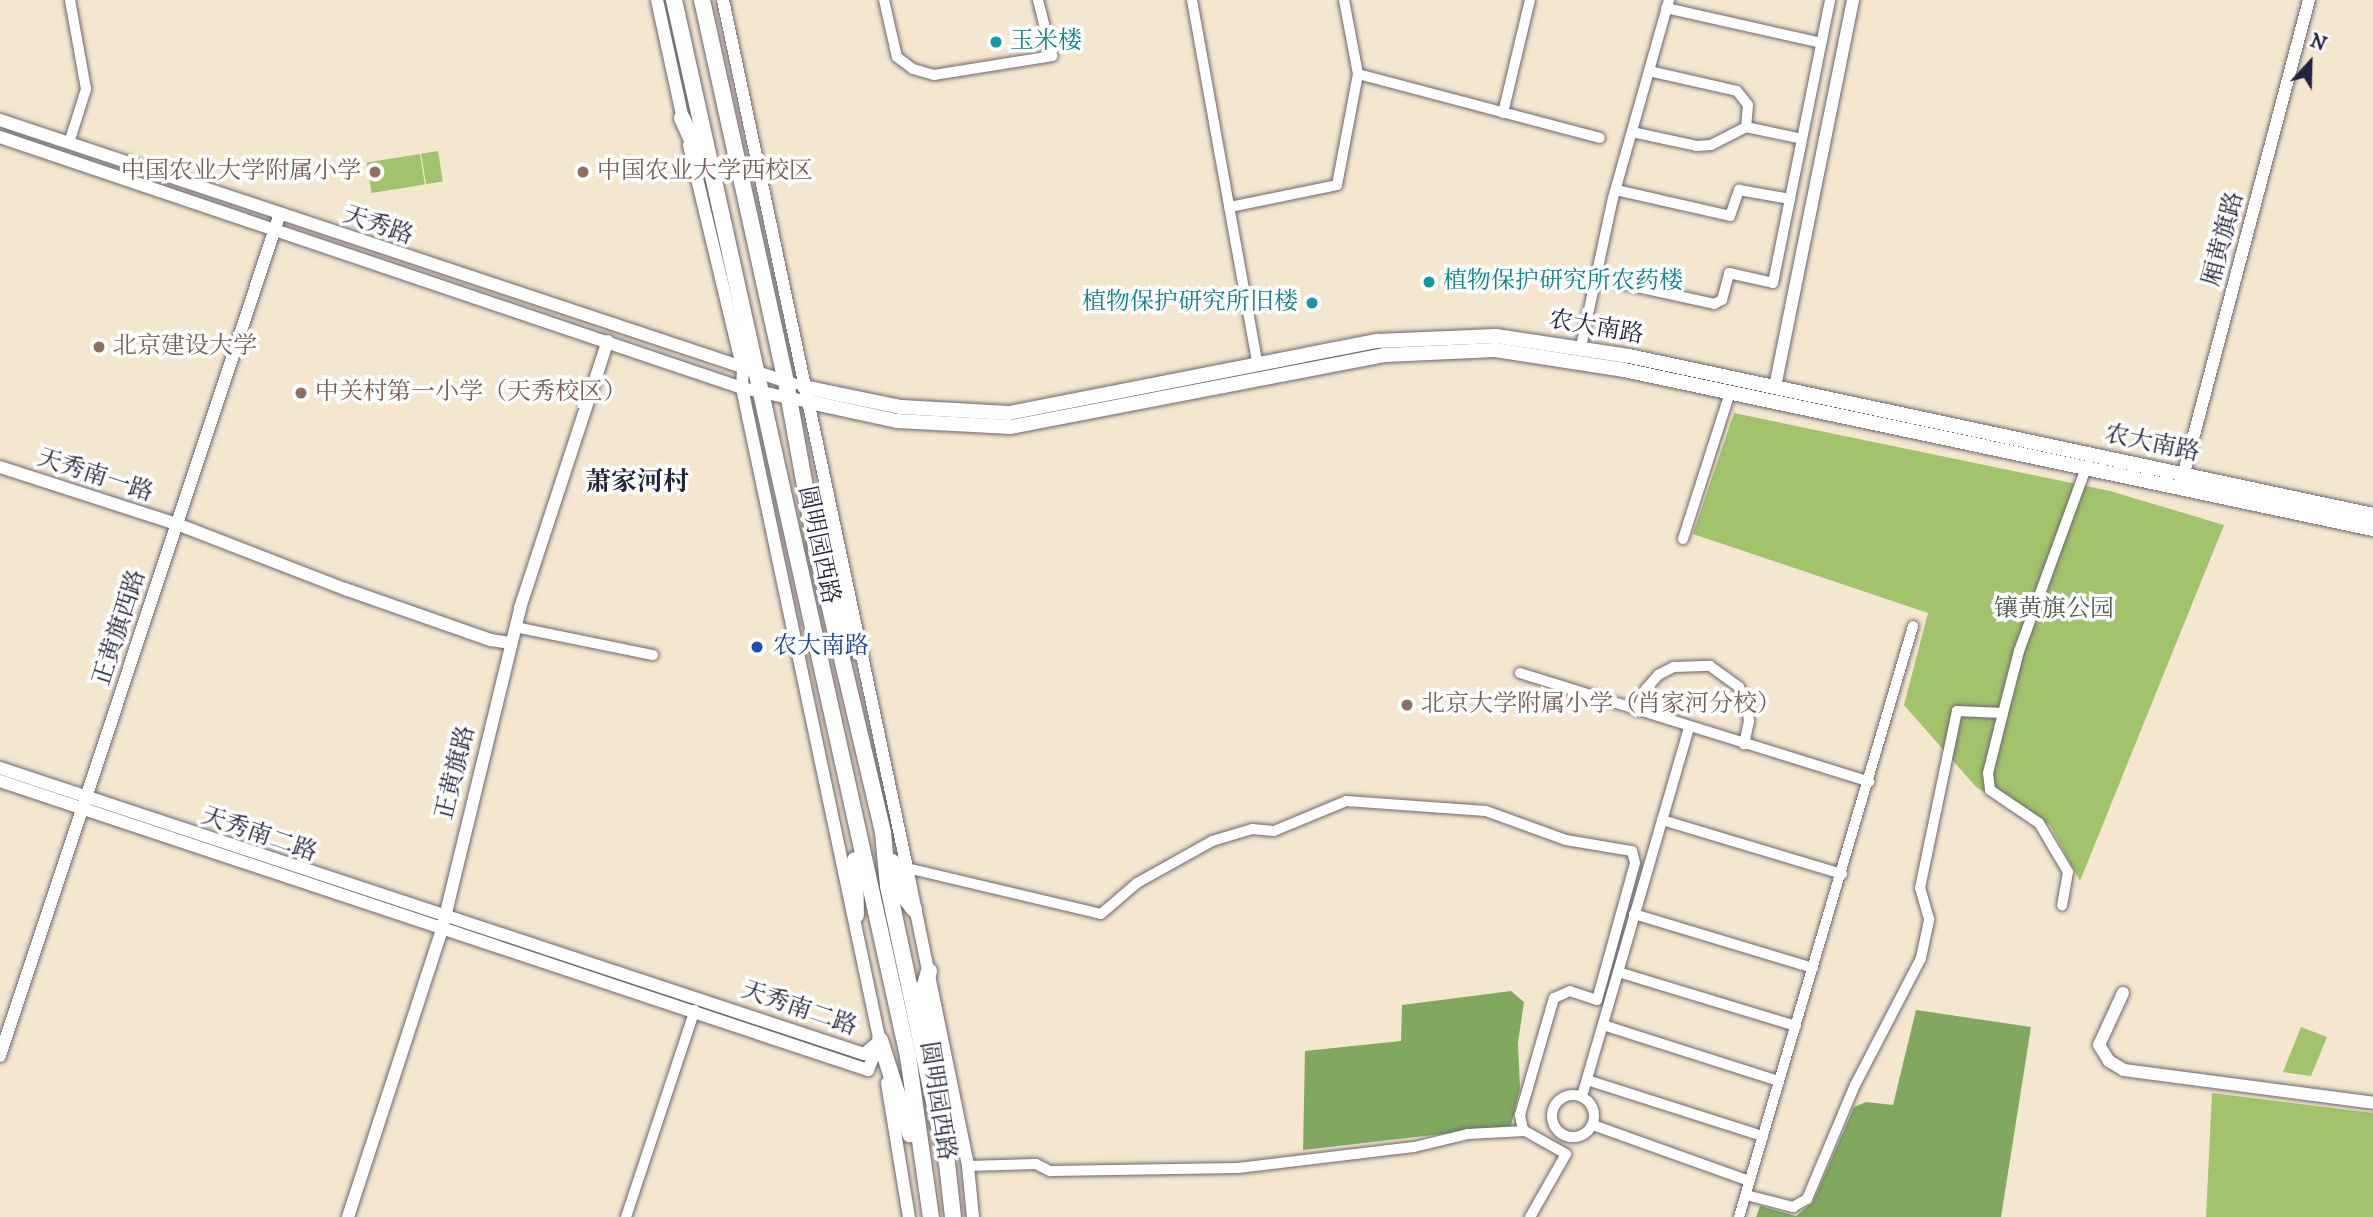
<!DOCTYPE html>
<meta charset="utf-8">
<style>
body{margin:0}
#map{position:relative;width:2373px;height:1217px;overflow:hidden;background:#f5e6d0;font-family:"IM FELL DW Pica","Noto Serif SC",serif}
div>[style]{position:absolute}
.green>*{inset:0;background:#a1c36b;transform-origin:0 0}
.forest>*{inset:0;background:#80a95f}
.roads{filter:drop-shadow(0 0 2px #6c676f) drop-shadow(0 0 2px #6c676f)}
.minor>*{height:10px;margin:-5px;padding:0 5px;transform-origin:5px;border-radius:5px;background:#fff}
.minor>.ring{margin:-5px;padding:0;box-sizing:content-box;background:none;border:10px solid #fff;border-radius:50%}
.tertiary>*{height:12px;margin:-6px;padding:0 6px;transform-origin:6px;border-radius:6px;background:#fff}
.secondary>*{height:14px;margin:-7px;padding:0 7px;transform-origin:7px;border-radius:7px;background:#fff}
.primary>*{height:16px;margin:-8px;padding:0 8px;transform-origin:8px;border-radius:8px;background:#fff}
.dots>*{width:19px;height:19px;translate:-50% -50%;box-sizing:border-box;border:4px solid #fff;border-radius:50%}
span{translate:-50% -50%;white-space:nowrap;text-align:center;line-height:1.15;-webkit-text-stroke:7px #fff;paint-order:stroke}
.culture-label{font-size:24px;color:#0d838f}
.left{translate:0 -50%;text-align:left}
.right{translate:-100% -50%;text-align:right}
.education-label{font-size:24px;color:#785e54}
.street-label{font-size:24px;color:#22223b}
.park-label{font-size:24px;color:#4e5a4c}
.transit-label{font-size:24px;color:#164399}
.neighbourhood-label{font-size:26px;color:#22223b;font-weight:700}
.north{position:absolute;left:2275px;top:28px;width:70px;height:70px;-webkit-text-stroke:5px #fff;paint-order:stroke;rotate:22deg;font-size:19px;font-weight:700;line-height:28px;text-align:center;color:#22223b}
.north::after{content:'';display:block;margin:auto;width:24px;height:32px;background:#22223b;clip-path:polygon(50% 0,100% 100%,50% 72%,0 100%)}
</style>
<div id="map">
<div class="green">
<i style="left:438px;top:151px;width:31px;height:17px;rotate:81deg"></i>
<i style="left:420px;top:154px;width:31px;height:54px;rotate:81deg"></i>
<i style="clip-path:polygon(1734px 413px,2110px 491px,2224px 525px,2080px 881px,2050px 825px,1977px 788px,1904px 705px,1928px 613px,1693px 534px)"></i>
<i style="clip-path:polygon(2301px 1027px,2327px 1037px,2311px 1076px,2283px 1072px)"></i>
<i style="clip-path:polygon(2212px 1093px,2373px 1113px,2373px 1217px,2206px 1217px)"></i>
</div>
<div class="forest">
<i style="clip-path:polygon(1511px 991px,1524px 1002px,1518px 1043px,1520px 1088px,1511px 1126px,1303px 1150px,1305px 1051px,1401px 1041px,1402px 1005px)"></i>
<i style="clip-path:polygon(1916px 1010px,2031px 1027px,2001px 1217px,1756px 1217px,1760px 1206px,1796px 1216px,1813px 1202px,1854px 1107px,1866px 1102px,1893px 1105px)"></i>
</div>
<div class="roads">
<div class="minor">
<i style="left:884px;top:0;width:58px;rotate:77.2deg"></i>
<i style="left:897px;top:57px;width:20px;rotate:37deg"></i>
<i style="left:913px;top:69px;width:22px;rotate:16deg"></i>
<i style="left:934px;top:75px;width:120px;rotate:-9.1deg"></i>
<i style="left:1052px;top:56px;width:58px;rotate:-104deg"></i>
<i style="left:1192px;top:0;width:371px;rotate:79.8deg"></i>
<i style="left:1666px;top:8px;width:159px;rotate:12.7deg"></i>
<i style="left:1649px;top:71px;width:90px;rotate:12.8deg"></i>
<i style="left:1737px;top:91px;width:18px;rotate:52deg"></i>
<i style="left:1748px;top:105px;width:22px;rotate:95deg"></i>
<i style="left:1746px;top:127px;width:57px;rotate:12.1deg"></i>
<i style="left:1358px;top:74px;width:250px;rotate:14.8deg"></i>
<i style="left:1503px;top:113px;width:116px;rotate:-76.6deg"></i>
<i style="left:1632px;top:132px;width:66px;rotate:12.2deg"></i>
<i style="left:1697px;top:146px;width:14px;rotate:-4deg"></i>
<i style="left:1711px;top:145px;width:39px;rotate:-27deg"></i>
<i style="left:69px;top:143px;width:57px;rotate:-72.5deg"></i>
<i style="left:86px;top:89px;width:90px;rotate:-100.2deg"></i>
<i style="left:1616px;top:190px;width:117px;rotate:12.8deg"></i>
<i style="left:1730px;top:216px;width:28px;rotate:-71deg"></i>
<i style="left:1739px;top:190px;width:52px;rotate:10deg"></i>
<i style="left:1230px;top:207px;width:109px;rotate:-11.6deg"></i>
<i style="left:1337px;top:185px;width:113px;rotate:-79.3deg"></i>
<i style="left:1358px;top:74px;width:75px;rotate:-100.7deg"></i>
<i style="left:1596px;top:278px;width:121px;rotate:12.4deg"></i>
<i style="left:1714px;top:304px;width:9px;rotate:-27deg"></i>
<i style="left:1722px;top:300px;width:28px;rotate:-75deg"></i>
<i style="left:1729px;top:273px;width:45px;rotate:12.8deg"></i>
<i style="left:1773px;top:283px;width:289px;rotate:-78.6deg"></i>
<i style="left:1581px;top:347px;width:152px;rotate:-77.9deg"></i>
<i style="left:1613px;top:198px;width:206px;rotate:-74.2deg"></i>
<i style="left:1683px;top:539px;width:153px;rotate:-72.2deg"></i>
<i style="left:515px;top:627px;width:141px;rotate:11.5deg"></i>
<i style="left:1520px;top:673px;width:366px;rotate:17.3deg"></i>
<i style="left:1637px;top:711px;width:24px;rotate:-68deg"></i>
<i style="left:1646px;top:689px;width:18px;rotate:-49deg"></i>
<i style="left:1658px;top:675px;width:18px;rotate:-27deg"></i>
<i style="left:1674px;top:667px;width:36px;rotate:-2deg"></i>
<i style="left:1710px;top:666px;width:36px;rotate:36deg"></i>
<i style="left:1739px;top:687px;width:18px;rotate:63deg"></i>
<i style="left:1747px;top:703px;width:18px;rotate:84deg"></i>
<i style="left:1749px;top:721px;width:24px;rotate:102deg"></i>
<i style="left:2003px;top:713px;width:62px;rotate:104deg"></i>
<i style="left:1988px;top:773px;width:17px;rotate:83deg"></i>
<i style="left:1990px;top:790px;width:59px;rotate:34deg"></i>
<i style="left:2039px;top:823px;width:57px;rotate:59.4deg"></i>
<i style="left:2068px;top:872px;width:34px;rotate:100deg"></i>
<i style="left:1662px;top:820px;width:188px;rotate:16.7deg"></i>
<i style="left:907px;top:868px;width:199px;rotate:13.3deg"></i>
<i style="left:1101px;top:914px;width:48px;rotate:-40.7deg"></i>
<i style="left:1137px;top:883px;width:86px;rotate:-29.2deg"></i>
<i style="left:1212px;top:841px;width:42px;rotate:-16.7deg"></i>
<i style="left:1252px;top:829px;width:22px;rotate:5deg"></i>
<i style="left:1274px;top:831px;width:78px;rotate:-22.6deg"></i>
<i style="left:1346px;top:801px;width:140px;rotate:4.1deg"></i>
<i style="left:1486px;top:811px;width:85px;rotate:19.9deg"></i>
<i style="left:1566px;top:840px;width:67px;rotate:9.5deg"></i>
<i style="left:1632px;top:851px;width:12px;rotate:76deg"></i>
<i style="left:1635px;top:863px;width:142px;rotate:105.5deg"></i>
<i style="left:1597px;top:1000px;width:28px;rotate:-162deg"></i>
<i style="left:1570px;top:991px;width:17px;rotate:156deg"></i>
<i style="left:1554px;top:998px;width:122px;rotate:106.2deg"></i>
<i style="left:1520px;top:1115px;width:16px;rotate:79deg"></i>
<i style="left:1634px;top:914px;width:187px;rotate:16.8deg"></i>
<i style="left:1618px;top:972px;width:186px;rotate:16.9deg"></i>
<i style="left:1603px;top:1025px;width:185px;rotate:17.7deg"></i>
<i style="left:1587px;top:1080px;width:185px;rotate:17.7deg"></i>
<i class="ring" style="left:1552px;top:1095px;width:32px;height:32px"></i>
<i style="left:1582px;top:1096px;width:384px;rotate:-73.8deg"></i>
<i style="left:1593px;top:1125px;width:166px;rotate:19.7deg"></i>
<i style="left:968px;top:1166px;width:68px;rotate:-1.7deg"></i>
<i style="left:1036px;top:1164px;width:16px;rotate:27deg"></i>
<i style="left:1050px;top:1171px;width:188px;rotate:-0.9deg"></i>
<i style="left:1238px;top:1168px;width:177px;rotate:-6.8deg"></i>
<i style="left:1414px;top:1147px;width:56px;rotate:-13.5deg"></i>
<i style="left:1468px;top:1134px;width:57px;rotate:-3deg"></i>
<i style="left:1525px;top:1131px;width:47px;rotate:29.3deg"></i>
<i style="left:1566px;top:1154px;width:73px;rotate:119.7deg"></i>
<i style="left:1746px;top:1195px;width:49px;rotate:14.3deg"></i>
<i style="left:1793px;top:1207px;width:16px;rotate:-30deg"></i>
<i style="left:1807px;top:1199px;width:124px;rotate:-67.2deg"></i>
<i style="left:1855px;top:1085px;width:143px;rotate:-62.5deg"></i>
<i style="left:1921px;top:958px;width:40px;rotate:-78deg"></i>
<i style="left:1929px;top:919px;width:32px;rotate:-106deg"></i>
<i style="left:1920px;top:888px;width:181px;rotate:-78.2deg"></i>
<i style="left:1957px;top:711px;width:46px;rotate:2.5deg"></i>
<i style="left:2003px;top:713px;width:64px;rotate:-75.5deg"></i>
<i style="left:2019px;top:651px;width:195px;rotate:-69.9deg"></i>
<i style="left:626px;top:1217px;width:218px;rotate:-71.6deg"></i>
<i style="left:1739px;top:1217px;width:616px;rotate:-73.59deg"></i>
</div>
<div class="tertiary">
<i style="left:657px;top:0;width:127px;rotate:77.7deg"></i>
<i style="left:723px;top:0;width:887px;rotate:78.03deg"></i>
<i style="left:907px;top:868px;width:304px;rotate:78.4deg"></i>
<i style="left:968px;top:1166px;width:51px;rotate:84.4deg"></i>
<i style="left:0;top:120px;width:836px;rotate:18.41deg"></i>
<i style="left:0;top:137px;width:783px;rotate:18.69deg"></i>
<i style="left:742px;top:388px;width:68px;rotate:11.8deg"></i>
<i style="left:689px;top:145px;width:231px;rotate:76.5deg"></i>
<i style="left:743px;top:370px;width:18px;rotate:93deg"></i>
<i style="left:742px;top:388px;width:673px;rotate:78.09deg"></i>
<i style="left:1775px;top:387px;width:395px;rotate:-78.6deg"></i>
<i style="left:0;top:467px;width:186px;rotate:17.9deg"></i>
<i style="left:177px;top:524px;width:180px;rotate:21.2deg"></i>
<i style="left:345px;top:589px;width:155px;rotate:19.3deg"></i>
<i style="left:491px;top:640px;width:20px;rotate:9deg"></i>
<i style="left:2181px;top:484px;width:501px;rotate:-75.19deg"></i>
<i style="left:0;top:768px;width:910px;rotate:18.32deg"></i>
<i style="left:864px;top:1054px;width:17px;rotate:-40deg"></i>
<i style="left:0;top:781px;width:915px;rotate:18.42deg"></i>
<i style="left:868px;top:1070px;width:32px;rotate:-68deg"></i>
<i style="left:2123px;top:993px;width:57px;rotate:114.8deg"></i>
<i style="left:2099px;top:1045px;width:19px;rotate:58deg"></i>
<i style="left:2109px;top:1061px;width:17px;rotate:31deg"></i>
<i style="left:2124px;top:1070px;width:251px;rotate:7.5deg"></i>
<i style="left:0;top:1056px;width:887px;rotate:-71.61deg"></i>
<i style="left:887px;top:1083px;width:136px;rotate:80.7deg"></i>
<i style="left:348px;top:1217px;width:303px;rotate:-71.9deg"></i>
<i style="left:442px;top:929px;width:330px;rotate:-76.3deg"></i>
<i style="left:520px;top:608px;width:281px;rotate:-71.8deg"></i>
</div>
<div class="secondary">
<i style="left:804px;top:387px;width:99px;rotate:11.7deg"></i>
<i style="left:901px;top:407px;width:108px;rotate:3.2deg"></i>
<i style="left:1009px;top:413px;width:375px;rotate:-11.1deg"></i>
<i style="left:1377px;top:341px;width:119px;rotate:-2.4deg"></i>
<i style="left:1496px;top:336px;width:134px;rotate:8.6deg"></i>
<i style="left:1629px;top:356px;width:761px;rotate:12.06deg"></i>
<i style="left:809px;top:402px;width:90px;rotate:12.2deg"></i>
<i style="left:897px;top:421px;width:114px;rotate:3deg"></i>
<i style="left:1011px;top:427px;width:381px;rotate:-10.9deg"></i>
<i style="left:1385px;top:355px;width:110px;rotate:-2.6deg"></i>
<i style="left:1495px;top:350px;width:131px;rotate:8.8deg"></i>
<i style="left:1624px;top:370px;width:766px;rotate:11.99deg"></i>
</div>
<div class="primary">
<i style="left:674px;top:0;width:1082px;rotate:77.51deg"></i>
<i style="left:908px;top:1056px;width:163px;rotate:81.9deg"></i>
<i style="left:702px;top:0;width:391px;rotate:77.6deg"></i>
<i style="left:786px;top:382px;width:174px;rotate:79.7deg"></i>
<i style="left:817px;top:553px;width:288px;rotate:76.7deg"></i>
<i style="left:883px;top:833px;width:53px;rotate:84.6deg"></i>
<i style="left:888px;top:886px;width:283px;rotate:78deg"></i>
<i style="left:947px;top:1163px;width:54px;rotate:83.7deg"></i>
<i style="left:682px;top:118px;width:54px;rotate:65.8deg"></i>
<i style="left:835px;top:594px;width:64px;rotate:67deg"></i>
<i style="left:855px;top:860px;width:55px;rotate:89deg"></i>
<i style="left:892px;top:862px;width:35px;rotate:72deg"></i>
<i style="left:903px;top:895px;width:18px;rotate:52deg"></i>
<i style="left:929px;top:971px;width:18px;rotate:106deg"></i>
<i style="left:924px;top:988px;width:68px;rotate:80.7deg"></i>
<i style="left:880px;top:1040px;width:99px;rotate:72.3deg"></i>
</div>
</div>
<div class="dots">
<i style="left:996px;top:42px;background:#0f9aa8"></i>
<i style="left:375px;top:172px;background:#8d6e63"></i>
<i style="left:583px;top:172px;background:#8d6e63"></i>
<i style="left:1429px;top:282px;background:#0f9aa8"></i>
<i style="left:1312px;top:303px;background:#0f9aa8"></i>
<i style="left:99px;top:347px;background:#8d6e63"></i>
<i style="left:301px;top:393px;background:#8d6e63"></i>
<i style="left:757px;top:647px;background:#1a4fb4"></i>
<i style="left:1407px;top:705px;background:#8d6e63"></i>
</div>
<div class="culture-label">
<span class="left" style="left:1010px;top:42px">玉米楼</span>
<span class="left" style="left:1443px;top:282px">植物保护研究所农药楼</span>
<span class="right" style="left:1298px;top:303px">植物保护研究所旧楼</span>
</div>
<div class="education-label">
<span class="right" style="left:361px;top:172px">中国农业大学附属小学</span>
<span class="left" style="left:597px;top:172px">中国农业大学西校区</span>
<span class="left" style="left:113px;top:347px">北京建设大学</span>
<span class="left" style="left:315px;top:393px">中关村第一小学（天秀校区）</span>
<span class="left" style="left:1421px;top:705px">北京大学附属小学（肖家河分校）</span>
</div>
<div class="street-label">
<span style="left:378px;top:226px;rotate:19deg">天秀路</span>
<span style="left:2224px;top:239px;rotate:-75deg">厢黄旗路</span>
<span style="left:1596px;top:328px;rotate:10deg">农大南路</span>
<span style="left:2152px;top:444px;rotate:12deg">农大南路</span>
<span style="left:95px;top:476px;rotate:18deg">天秀南一路</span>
<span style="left:818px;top:545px;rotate:78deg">圆明园西路</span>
<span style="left:120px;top:628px;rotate:-72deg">正黄旗西路</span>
<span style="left:456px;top:773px;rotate:-76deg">正黄旗路</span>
<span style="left:259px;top:835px;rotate:19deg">天秀南二路</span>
<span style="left:799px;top:1009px;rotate:19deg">天秀南二路</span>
<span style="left:937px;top:1101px;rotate:81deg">圆明园西路</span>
</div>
<div class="park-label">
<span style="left:2054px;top:610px">镶黄旗公园</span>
</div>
<div class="transit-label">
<span class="left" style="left:773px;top:647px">农大南路</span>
</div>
<div class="neighbourhood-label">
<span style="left:637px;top:483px">萧家河村</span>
</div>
<div class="north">N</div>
</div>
